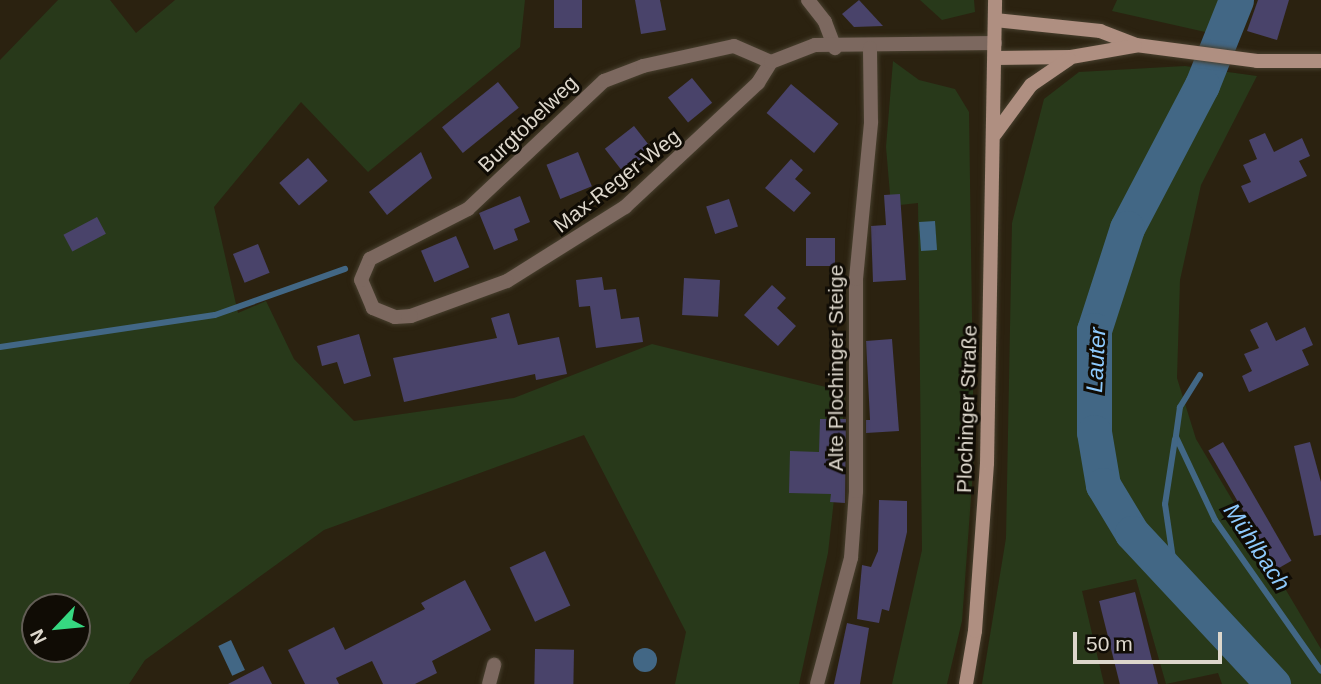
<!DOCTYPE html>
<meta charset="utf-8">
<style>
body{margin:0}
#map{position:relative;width:1321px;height:684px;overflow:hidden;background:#2b2210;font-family:Arial,sans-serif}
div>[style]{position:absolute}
.green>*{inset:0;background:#28391a}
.water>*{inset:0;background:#426785;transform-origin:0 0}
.round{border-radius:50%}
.stream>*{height:6px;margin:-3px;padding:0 3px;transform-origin:3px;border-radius:3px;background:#426785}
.river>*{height:35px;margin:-17.5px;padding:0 17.5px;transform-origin:17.5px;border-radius:17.5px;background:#426785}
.building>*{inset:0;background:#49436a;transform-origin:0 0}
.roads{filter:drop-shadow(0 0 2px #473f2e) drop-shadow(0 0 2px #473f2e)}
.minor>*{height:14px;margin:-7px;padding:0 7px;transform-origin:7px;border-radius:7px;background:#7c685f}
.secondary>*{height:14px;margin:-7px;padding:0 7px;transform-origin:7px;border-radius:7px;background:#af8f81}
span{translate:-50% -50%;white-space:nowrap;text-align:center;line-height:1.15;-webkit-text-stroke:6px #100c05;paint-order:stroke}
.street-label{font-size:21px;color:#ddd7cc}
.water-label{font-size:23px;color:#8ecafd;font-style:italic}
.north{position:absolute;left:21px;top:593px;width:70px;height:70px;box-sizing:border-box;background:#100c05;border:2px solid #625d55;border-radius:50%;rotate:244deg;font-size:19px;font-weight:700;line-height:28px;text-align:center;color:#ddd7cc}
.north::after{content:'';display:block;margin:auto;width:24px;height:32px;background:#36d881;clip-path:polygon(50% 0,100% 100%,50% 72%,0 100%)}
.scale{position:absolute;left:1073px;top:632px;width:149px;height:32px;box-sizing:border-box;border:4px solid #ddd7cc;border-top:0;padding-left:9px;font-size:21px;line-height:24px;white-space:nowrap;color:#ddd7cc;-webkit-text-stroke:5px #100c05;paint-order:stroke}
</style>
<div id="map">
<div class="green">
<i style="clip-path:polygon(evenodd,58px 0,110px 0,136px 33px,175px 0,525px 0,520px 47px,368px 172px,301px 102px,214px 207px,238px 313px,266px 301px,294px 359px,354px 421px,514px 398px,652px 344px,846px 392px,828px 553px,799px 684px,675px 684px,686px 632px,584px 435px,324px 530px,145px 660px,129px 684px,0 684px,0 60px,58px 0,35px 607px,77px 607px,77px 649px,35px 649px,35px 607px)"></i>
<i style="clip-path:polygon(920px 0,974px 0,975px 12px,942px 20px)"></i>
<i style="clip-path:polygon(1117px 0,1247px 0,1232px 38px,1112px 11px)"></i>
<i style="clip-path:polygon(893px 61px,919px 80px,955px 89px,969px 112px,974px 456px,962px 621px,947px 684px,892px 684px,922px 550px,918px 203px,891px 206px,886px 147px)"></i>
<i style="clip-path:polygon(1185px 66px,1257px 76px,1201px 185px,1180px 280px,1177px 378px,1196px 439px,1321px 649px,1321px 684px,1222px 684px,1218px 673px,1166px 684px,1136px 579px,1082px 591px,1104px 684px,982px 684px,1006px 538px,1012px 223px,1044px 99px,1079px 72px)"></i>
</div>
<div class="water">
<i style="left:935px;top:221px;width:29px;height:16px;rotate:86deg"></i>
<i style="left:231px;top:640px;width:33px;height:14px;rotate:65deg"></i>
<i class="round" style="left:633px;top:648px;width:24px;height:24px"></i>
</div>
<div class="stream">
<i style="left:0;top:347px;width:217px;rotate:-8.5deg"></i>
<i style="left:215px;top:315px;width:138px;rotate:-19.5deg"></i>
<i style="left:1200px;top:375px;width:38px;rotate:122deg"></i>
<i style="left:1180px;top:407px;width:30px;rotate:98deg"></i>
<i style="left:1176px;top:437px;width:92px;rotate:64.8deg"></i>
<i style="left:1215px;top:520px;width:184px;rotate:54.9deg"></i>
<i style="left:1175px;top:439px;width:66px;rotate:98.7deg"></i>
<i style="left:1165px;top:504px;width:76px;rotate:81.7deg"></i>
</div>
<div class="river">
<i style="left:1236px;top:0;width:92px;rotate:111.8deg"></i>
<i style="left:1202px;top:85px;width:161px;rotate:117.7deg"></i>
<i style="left:1127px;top:228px;width:107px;rotate:107.9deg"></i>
<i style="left:1094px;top:330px;width:102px;rotate:90deg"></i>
<i style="left:1094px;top:432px;width:54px;rotate:80.4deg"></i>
<i style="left:1103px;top:485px;width:56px;rotate:58.9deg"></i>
<i style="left:1132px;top:533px;width:207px;rotate:47deg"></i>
</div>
<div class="building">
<i style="left:554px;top:0;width:28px;height:28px"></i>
<i style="clip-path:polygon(635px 0,660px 0,666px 30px,641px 34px)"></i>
<i style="clip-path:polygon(859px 0,883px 26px,854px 27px,842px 14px)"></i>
<i style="clip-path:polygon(1258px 0,1289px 0,1277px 40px,1247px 31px)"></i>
<i style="left:692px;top:78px;width:32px;height:31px;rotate:51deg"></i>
<i style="left:498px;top:82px;width:33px;height:72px;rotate:51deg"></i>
<i style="left:791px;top:84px;width:62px;height:38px;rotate:40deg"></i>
<i style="left:634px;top:126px;width:33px;height:37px;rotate:52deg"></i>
<i style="clip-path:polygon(1265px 133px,1274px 152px,1302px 138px,1310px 156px,1299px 161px,1307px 176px,1249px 203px,1241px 186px,1251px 182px,1243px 165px,1257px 159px,1249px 140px)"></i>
<i style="clip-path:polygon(421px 152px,432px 178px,387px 215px,369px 192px)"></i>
<i style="left:578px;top:152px;width:37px;height:34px;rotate:68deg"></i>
<i style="left:308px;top:158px;width:30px;height:38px;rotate:49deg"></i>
<i style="clip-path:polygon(791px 159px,803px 170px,795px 179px,811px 193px,794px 212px,765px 188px)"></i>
<i style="clip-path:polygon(900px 194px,906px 280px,873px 282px,871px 226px,886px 225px,884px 195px)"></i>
<i style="clip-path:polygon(520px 196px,530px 222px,514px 229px,518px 240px,494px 250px,479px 213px)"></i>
<i style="left:729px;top:199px;width:29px;height:24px;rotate:72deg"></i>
<i style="left:97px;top:217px;width:19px;height:38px;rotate:62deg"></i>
<i style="left:456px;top:236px;width:34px;height:38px;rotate:67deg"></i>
<i style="left:806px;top:238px;width:29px;height:28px"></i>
<i style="left:258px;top:244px;width:31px;height:27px;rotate:68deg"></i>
<i style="clip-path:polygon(602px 277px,604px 290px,616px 289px,621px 319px,639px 317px,643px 342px,596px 348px,590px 306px,579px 307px,576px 280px)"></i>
<i style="left:684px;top:278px;width:36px;height:37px;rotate:3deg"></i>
<i style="clip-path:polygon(772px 285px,786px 298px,777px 308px,796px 326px,778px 346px,744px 315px)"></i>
<i style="clip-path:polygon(509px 313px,518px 345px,559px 337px,567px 374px,536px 380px,535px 374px,404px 402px,393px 358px,497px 338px,491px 318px)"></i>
<i style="clip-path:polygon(1267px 322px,1276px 341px,1305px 327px,1313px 345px,1302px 350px,1309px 365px,1249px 392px,1242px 376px,1252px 371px,1244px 354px,1259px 348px,1250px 330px)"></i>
<i style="clip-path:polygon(359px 334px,371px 376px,344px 384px,337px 362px,322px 366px,317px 346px)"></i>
<i style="clip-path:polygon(892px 339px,899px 431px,866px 433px,866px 420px,870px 420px,866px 341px)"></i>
<i style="clip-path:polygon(820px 419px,846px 419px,845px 503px,830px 502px,831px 494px,789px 493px,790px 451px,819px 452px)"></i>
<i style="left:1223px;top:442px;width:137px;height:17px;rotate:60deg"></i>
<i style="clip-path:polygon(1310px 442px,1321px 482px,1321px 535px,1314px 536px,1294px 446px)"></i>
<i style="clip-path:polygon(879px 500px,907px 501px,907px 532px,889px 611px,882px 609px,879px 623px,857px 619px,862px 565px,871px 567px,878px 551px)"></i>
<i style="left:545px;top:551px;width:60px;height:39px;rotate:65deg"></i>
<i style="clip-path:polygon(465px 580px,491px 630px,432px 661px,437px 673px,415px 684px,383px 684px,372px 661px,336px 678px,339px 684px,305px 684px,288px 650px,334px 627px,345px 650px,425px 609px,421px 603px)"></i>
<i style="left:1135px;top:592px;width:95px;height:37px;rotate:76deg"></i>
<i style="clip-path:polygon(847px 623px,869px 628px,860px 684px,834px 684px)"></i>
<i style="left:535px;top:649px;width:39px;height:35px;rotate:1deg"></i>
<i style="clip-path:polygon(263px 666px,272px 684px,228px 684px)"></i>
</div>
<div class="roads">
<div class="minor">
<i style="left:808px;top:0;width:28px;rotate:52deg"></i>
<i style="left:825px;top:22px;width:28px;rotate:69deg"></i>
<i style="left:734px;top:46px;width:40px;rotate:23.4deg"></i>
<i style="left:771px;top:62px;width:25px;rotate:122deg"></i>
<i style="left:758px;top:83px;width:182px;rotate:137deg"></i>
<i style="left:625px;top:207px;width:139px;rotate:147.9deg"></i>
<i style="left:507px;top:281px;width:102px;rotate:160deg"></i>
<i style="left:411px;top:316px;width:16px;rotate:176deg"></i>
<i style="left:395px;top:317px;width:24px;rotate:-158deg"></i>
<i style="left:373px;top:308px;width:30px;rotate:-113deg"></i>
<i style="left:361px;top:280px;width:23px;rotate:-67deg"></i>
<i style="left:370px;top:259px;width:110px;rotate:-27deg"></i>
<i style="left:468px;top:209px;width:187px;rotate:-43.3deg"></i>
<i style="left:604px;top:81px;width:42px;rotate:-21deg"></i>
<i style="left:643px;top:66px;width:93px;rotate:-12.4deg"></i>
<i style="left:771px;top:62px;width:47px;rotate:-21.1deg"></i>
<i style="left:815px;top:45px;width:180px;rotate:-0.6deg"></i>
<i style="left:489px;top:684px;width:20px;rotate:-75deg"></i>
<i style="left:817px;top:684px;width:131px;rotate:-74.9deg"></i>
<i style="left:851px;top:558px;width:67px;rotate:-85.7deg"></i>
<i style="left:856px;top:491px;width:212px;rotate:-90deg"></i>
<i style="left:856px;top:279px;width:158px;rotate:-84.5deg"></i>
<i style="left:871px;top:122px;width:74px;rotate:-90.8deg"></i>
</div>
<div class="secondary">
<i style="left:995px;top:20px;width:106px;rotate:6deg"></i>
<i style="left:1100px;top:31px;width:39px;rotate:21deg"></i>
<i style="left:1136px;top:45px;width:122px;rotate:7.5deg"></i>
<i style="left:1257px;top:61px;width:64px"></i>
<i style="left:996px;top:58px;width:75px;rotate:-0.8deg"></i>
<i style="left:1071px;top:57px;width:65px;rotate:-9.8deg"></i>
<i style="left:995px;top:134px;width:61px;rotate:-53.7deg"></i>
<i style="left:1031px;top:85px;width:46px;rotate:-34.4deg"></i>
<i style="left:966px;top:684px;width:54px;rotate:-80.4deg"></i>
<i style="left:975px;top:631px;width:168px;rotate:-85.9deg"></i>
<i style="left:987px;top:463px;width:463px;rotate:-89deg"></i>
</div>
</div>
<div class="street-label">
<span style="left:528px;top:124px;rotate:-44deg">Burgtobelweg</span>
<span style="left:617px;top:181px;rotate:-38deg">Max-Reger-Weg</span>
<span style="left:836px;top:368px;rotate:-90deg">Alte Plochinger Steige</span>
<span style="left:967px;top:409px;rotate:-88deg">Plochinger Straße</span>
</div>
<div class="water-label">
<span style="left:1096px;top:360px;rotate:-87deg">Lauter</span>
<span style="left:1257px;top:547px;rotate:56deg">Mühlbach</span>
</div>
<div class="north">N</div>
<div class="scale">50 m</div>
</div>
